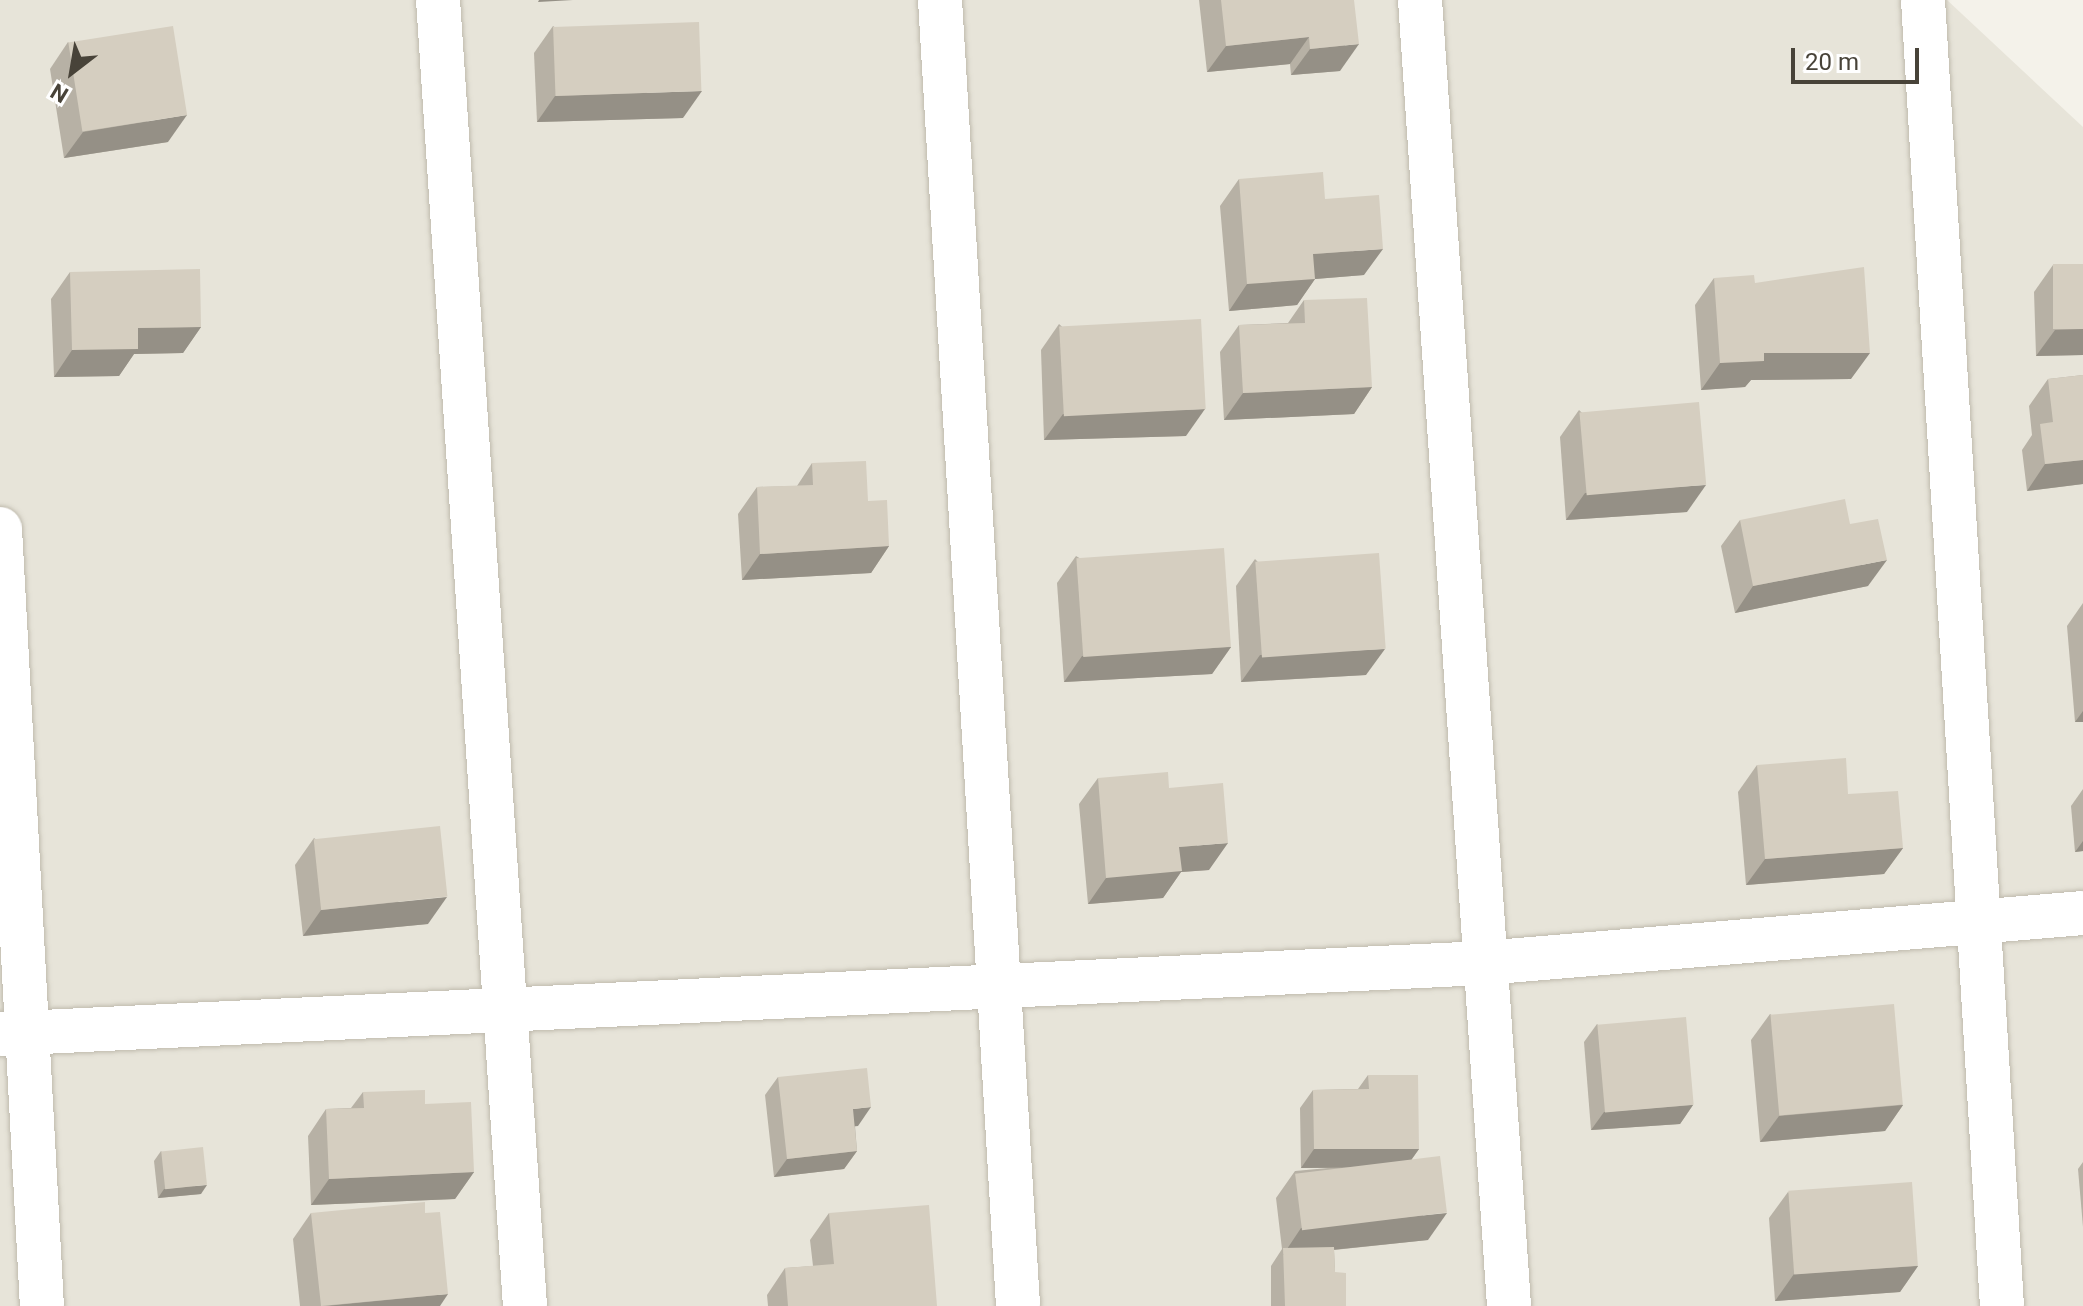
<!DOCTYPE html>
<style>
body{margin:0}
#map{position:relative;width:2083px;height:1306px;overflow:hidden;background:#f4f2ea;font-family:Roboto,sans-serif}
div>[style]{position:absolute}
.residential>*{inset:0;background:#e7e4d9}
.roads{filter:drop-shadow(0 0 2px #bfbaad) drop-shadow(0 0 2px #bfbaad)}
.minor>*{height:44px;margin:-22px;padding:0 22px;transform-origin:22px;border-radius:22px;background:#fff}
.wall>*{inset:0;background:#b7b1a5}
.shaded-wall>*{inset:0;background:#959086}
.building>*{inset:0;background:#d5cec0;transform-origin:0 0}
span{translate:-50% -50%;white-space:nowrap;text-align:center;line-height:1.15;-webkit-text-stroke:6px #fff;paint-order:stroke}
.north{position:absolute;left:32px;top:32px;width:80px;height:80px;-webkit-text-stroke:6px #fff;paint-order:stroke;rotate:211deg;font-size:22px;font-weight:700;line-height:32px;text-align:center;color:#484339}
.north::after{content:'';display:block;margin:auto;width:28px;height:36px;background:#484339;clip-path:polygon(50% 0,100% 100%,50% 72%,0 100%)}
.scale{position:absolute;left:1791px;top:48px;width:128px;height:36px;box-sizing:border-box;border:4px solid #484339;border-top:0;padding-left:10px;font-size:24px;line-height:28px;white-space:nowrap;color:#484339;-webkit-text-stroke:6px #fff;paint-order:stroke}
</style>
<div id="map">
<div class="residential">
<i style="clip-path:polygon(0 0,1947px 0,2083px 127px,2083px 1306px,0 1306px)"></i>
</div>
<div class="roads">
<div class="minor">
<i style="left:438px;top:0;width:1309px;rotate:86.19deg"></i>
<i style="left:940px;top:0;width:1308px;rotate:86.58deg"></i>
<i style="left:1420px;top:0;width:1309px;rotate:86.1deg"></i>
<i style="left:1923px;top:0;width:1308px;rotate:86.54deg"></i>
<i style="left:0;top:529px;width:778px;rotate:86.91deg"></i>
<i style="left:0;top:1034px;width:1485px;rotate:-2.74deg"></i>
<i style="left:1483px;top:963px;width:602px;rotate:-4.76deg"></i>
</div>
</div>
<div class="wall">
<i style="clip-path:polygon(1199px 0,1354px 0,1340px 71px,1291px 75px,1290px 64px,1207px 72px)"></i>
<i style="clip-path:polygon(553px 26px,683px 118px,537px 122px,534px 53px)"></i>
<i style="clip-path:polygon(68px 42px,168px 142px,64px 158px,50px 69px)"></i>
<i style="clip-path:polygon(1239px 179px,1325px 199px,1364px 275px,1315px 279px,1297px 305px,1229px 311px,1220px 206px)"></i>
<i style="clip-path:polygon(2083px 264px,2083px 355px,2036px 356px,2034px 292px,2053px 265px)"></i>
<i style="clip-path:polygon(70px 272px,201px 327px,183px 353px,134px 354px,119px 376px,54px 377px,51px 299px)"></i>
<i style="clip-path:polygon(1714px 278px,1755px 283px,1851px 379px,1751px 380px,1745px 387px,1701px 390px,1695px 305px)"></i>
<i style="clip-path:polygon(1304px 300px,1372px 387px,1354px 414px,1224px 420px,1220px 352px,1239px 325px,1288px 323px)"></i>
<i style="clip-path:polygon(1059px 324px,1186px 436px,1044px 440px,1041px 350px)"></i>
<i style="clip-path:polygon(2083px 375px,2083px 484px,2027px 491px,2022px 450px,2032px 435px,2029px 406px,2048px 379px)"></i>
<i style="clip-path:polygon(1579px 410px,1687px 512px,1566px 520px,1560px 437px)"></i>
<i style="clip-path:polygon(812px 463px,868px 501px,889px 546px,871px 573px,742px 580px,738px 514px,757px 487px,797px 486px)"></i>
<i style="clip-path:polygon(1740px 520px,1850px 524px,1868px 586px,1735px 613px,1721px 546px)"></i>
<i style="clip-path:polygon(1076px 556px,1231px 647px,1212px 674px,1064px 682px,1057px 583px)"></i>
<i style="clip-path:polygon(1255px 559px,1366px 675px,1241px 682px,1236px 586px)"></i>
<i style="clip-path:polygon(2083px 603px,2083px 722px,2075px 722px,2067px 626px)"></i>
<i style="clip-path:polygon(1757px 765px,1848px 794px,1903px 848px,1884px 874px,1746px 885px,1738px 792px)"></i>
<i style="clip-path:polygon(1098px 778px,1169px 788px,1209px 870px,1181px 872px,1163px 898px,1088px 904px,1079px 804px)"></i>
<i style="clip-path:polygon(2083px 789px,2083px 851px,2075px 852px,2071px 806px)"></i>
<i style="clip-path:polygon(314px 838px,428px 924px,303px 936px,295px 865px)"></i>
<i style="clip-path:polygon(1770px 1014px,1903px 1105px,1885px 1131px,1760px 1142px,1751px 1040px)"></i>
<i style="clip-path:polygon(1597px 1024px,1693px 1105px,1680px 1124px,1591px 1130px,1584px 1042px)"></i>
<i style="clip-path:polygon(1368px 1075px,1419px 1149px,1412px 1159px,1428px 1240px,1334px 1250px,1335px 1272px,1346px 1306px,1271px 1306px,1271px 1266px,1282px 1249px,1276px 1198px,1295px 1171px,1328px 1168px,1301px 1168px,1300px 1108px,1313px 1090px,1358px 1089px)"></i>
<i style="clip-path:polygon(778px 1077px,858px 1126px,855px 1126px,857px 1151px,844px 1169px,774px 1177px,765px 1095px)"></i>
<i style="clip-path:polygon(363px 1092px,425px 1104px,474px 1172px,455px 1199px,311px 1205px,308px 1136px,326px 1109px,351px 1108px)"></i>
<i style="clip-path:polygon(161px 1151px,201px 1194px,158px 1198px,154px 1161px)"></i>
<i style="clip-path:polygon(2083px 1162px,2083px 1227px,2078px 1169px)"></i>
<i style="clip-path:polygon(1788px 1192px,1918px 1266px,1900px 1292px,1775px 1301px,1769px 1218px)"></i>
<i style="clip-path:polygon(311px 1213px,425px 1213px,440px 1306px,300px 1306px,293px 1239px)"></i>
<i style="clip-path:polygon(829px 1213px,937px 1306px,768px 1306px,767px 1295px,785px 1268px,813px 1266px,810px 1240px)"></i>
</div>
<div class="shaded-wall">
<i style="clip-path:polygon(539px 0,573px 0,538px 2px)"></i>
<i style="clip-path:polygon(1309px 37px,1290px 64px,1207px 72px,1226px 46px)"></i>
<i style="clip-path:polygon(1359px 44px,1340px 71px,1291px 75px,1310px 49px)"></i>
<i style="clip-path:polygon(702px 91px,683px 118px,537px 122px,555px 96px)"></i>
<i style="clip-path:polygon(187px 115px,168px 142px,64px 158px,83px 132px)"></i>
<i style="clip-path:polygon(1383px 249px,1364px 275px,1315px 279px,1297px 305px,1229px 311px,1247px 284px,1313px 254px)"></i>
<i style="clip-path:polygon(201px 327px,183px 353px,134px 354px,119px 376px,54px 377px,72px 350px,138px 328px)"></i>
<i style="clip-path:polygon(2083px 329px,2083px 355px,2036px 356px,2055px 330px)"></i>
<i style="clip-path:polygon(1764px 353px,1870px 353px,1851px 379px,1751px 380px,1745px 387px,1701px 390px,1720px 363px)"></i>
<i style="clip-path:polygon(1372px 387px,1354px 414px,1224px 420px,1243px 393px)"></i>
<i style="clip-path:polygon(1205px 409px,1186px 436px,1044px 440px,1063px 414px)"></i>
<i style="clip-path:polygon(2083px 460px,2083px 484px,2027px 491px,2045px 464px)"></i>
<i style="clip-path:polygon(1706px 485px,1687px 512px,1566px 520px,1585px 493px)"></i>
<i style="clip-path:polygon(889px 546px,871px 573px,742px 580px,760px 554px)"></i>
<i style="clip-path:polygon(1887px 560px,1868px 586px,1735px 613px,1753px 586px)"></i>
<i style="clip-path:polygon(1231px 647px,1212px 674px,1064px 682px,1082px 656px)"></i>
<i style="clip-path:polygon(1385px 649px,1366px 675px,1241px 682px,1260px 655px)"></i>
<i style="clip-path:polygon(2083px 711px,2083px 722px,2075px 722px)"></i>
<i style="clip-path:polygon(2083px 841px,2083px 851px,2075px 852px)"></i>
<i style="clip-path:polygon(1228px 843px,1209px 870px,1181px 872px,1163px 898px,1088px 904px,1106px 878px,1179px 847px)"></i>
<i style="clip-path:polygon(1903px 848px,1884px 874px,1746px 885px,1765px 859px)"></i>
<i style="clip-path:polygon(447px 897px,428px 924px,303px 936px,321px 910px)"></i>
<i style="clip-path:polygon(1693px 1105px,1680px 1124px,1591px 1130px,1604px 1112px)"></i>
<i style="clip-path:polygon(1903px 1105px,1885px 1131px,1760px 1142px,1779px 1116px)"></i>
<i style="clip-path:polygon(871px 1107px,858px 1126px,840px 1128px,853px 1109px)"></i>
<i style="clip-path:polygon(1314px 1149px,1419px 1149px,1406px 1167px,1301px 1168px)"></i>
<i style="clip-path:polygon(857px 1151px,844px 1169px,774px 1177px,787px 1159px)"></i>
<i style="clip-path:polygon(474px 1172px,455px 1199px,311px 1205px,329px 1179px)"></i>
<i style="clip-path:polygon(207px 1185px,201px 1194px,158px 1198px,164px 1189px)"></i>
<i style="clip-path:polygon(1447px 1213px,1428px 1240px,1283px 1255px,1301px 1228px)"></i>
<i style="clip-path:polygon(1918px 1266px,1900px 1292px,1775px 1301px,1794px 1274px)"></i>
<i style="clip-path:polygon(448px 1294px,440px 1306px,326px 1306px)"></i>
</div>
<div class="building">
<i style="clip-path:polygon(1221px 0,1354px 0,1359px 44px,1310px 49px,1309px 37px,1226px 46px)"></i>
<i style="left:699px;top:22px;width:69px;height:146px;rotate:88deg"></i>
<i style="left:173px;top:26px;width:90px;height:106px;rotate:81deg"></i>
<i style="clip-path:polygon(1323px 172px,1325px 199px,1379px 195px,1383px 249px,1313px 254px,1315px 279px,1247px 284px,1239px 179px)"></i>
<i style="left:2083px;top:264px;width:65px;height:30px;rotate:90deg"></i>
<i style="clip-path:polygon(1864px 267px,1870px 353px,1764px 353px,1764px 361px,1720px 363px,1714px 278px,1754px 275px,1755px 283px)"></i>
<i style="clip-path:polygon(200px 269px,201px 327px,138px 328px,138px 349px,72px 350px,70px 272px)"></i>
<i style="clip-path:polygon(1367px 298px,1372px 387px,1243px 393px,1239px 325px,1305px 323px,1304px 300px)"></i>
<i style="left:1201px;top:319px;width:90px;height:142px;rotate:87deg"></i>
<i style="clip-path:polygon(2083px 375px,2083px 460px,2045px 464px,2040px 424px,2053px 422px,2048px 379px)"></i>
<i style="left:1699px;top:402px;width:83px;height:120px;rotate:85deg"></i>
<i style="clip-path:polygon(866px 461px,868px 501px,887px 500px,889px 546px,760px 554px,757px 487px,813px 485px,812px 463px)"></i>
<i style="clip-path:polygon(1845px 499px,1850px 524px,1878px 519px,1887px 560px,1753px 586px,1740px 520px)"></i>
<i style="left:1224px;top:548px;width:99px;height:148px;rotate:86deg"></i>
<i style="left:1379px;top:553px;width:96px;height:124px;rotate:86deg"></i>
<i style="clip-path:polygon(1846px 758px,1848px 794px,1898px 791px,1903px 848px,1765px 859px,1757px 765px)"></i>
<i style="clip-path:polygon(1168px 772px,1169px 788px,1223px 783px,1228px 843px,1179px 847px,1182px 871px,1106px 878px,1098px 778px)"></i>
<i style="left:440px;top:826px;width:71px;height:127px;rotate:84deg"></i>
<i style="left:1894px;top:1004px;width:101px;height:124px;rotate:85deg"></i>
<i style="left:1686px;top:1017px;width:88px;height:89px;rotate:85deg"></i>
<i style="clip-path:polygon(867px 1068px,871px 1107px,853px 1109px,857px 1151px,787px 1159px,778px 1077px)"></i>
<i style="clip-path:polygon(1368px 1075px,1418px 1075px,1419px 1149px,1314px 1149px,1313px 1090px,1369px 1089px)"></i>
<i style="clip-path:polygon(425px 1090px,425px 1104px,471px 1102px,474px 1172px,329px 1179px,326px 1109px,364px 1108px,363px 1092px)"></i>
<i style="left:203px;top:1147px;width:38px;height:42px;rotate:84deg"></i>
<i style="left:1440px;top:1156px;width:57px;height:146px;rotate:83deg"></i>
<i style="left:1912px;top:1182px;width:84px;height:124px;rotate:86deg"></i>
<i style="clip-path:polygon(425px 1202px,425px 1213px,440px 1212px,448px 1294px,321px 1306px,311px 1213px)"></i>
<i style="clip-path:polygon(929px 1205px,937px 1306px,788px 1306px,785px 1268px,834px 1264px,829px 1213px)"></i>
<i style="clip-path:polygon(1334px 1247px,1335px 1272px,1346px 1273px,1346px 1306px,1285px 1306px,1283px 1248px)"></i>
</div>
<div class="north">N</div>
<div class="scale">20 m</div>
</div>
